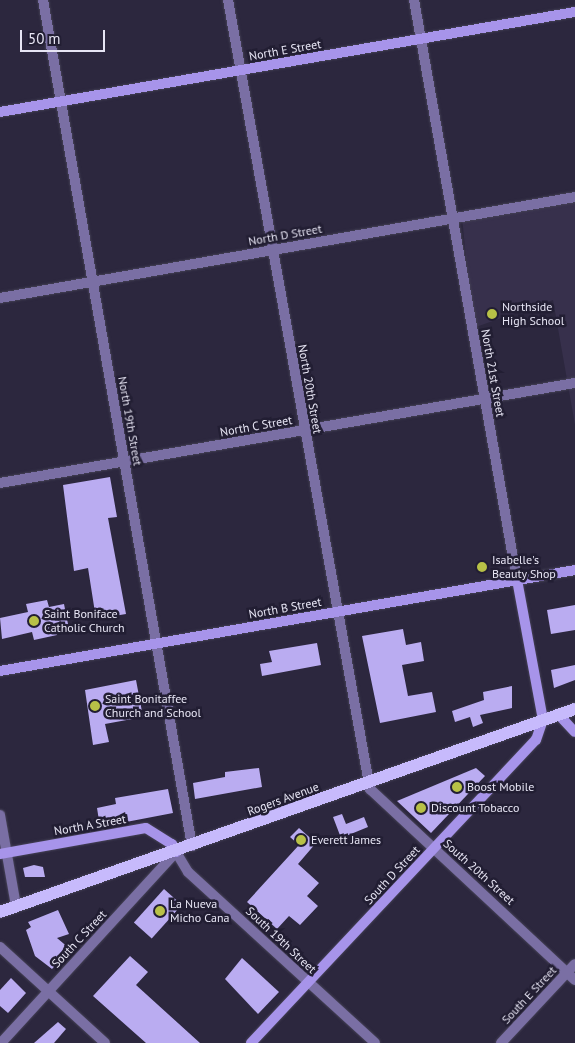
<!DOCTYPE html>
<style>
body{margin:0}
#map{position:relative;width:575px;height:1043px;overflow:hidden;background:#2c273e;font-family:"PT Sans",sans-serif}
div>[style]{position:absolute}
.built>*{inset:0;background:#37304c}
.building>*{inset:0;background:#baacf1;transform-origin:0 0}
.roads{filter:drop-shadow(0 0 1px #464257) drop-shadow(0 0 1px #464257)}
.street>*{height:10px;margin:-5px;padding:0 5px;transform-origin:5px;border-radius:5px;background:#7a6fa4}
.secondary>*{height:10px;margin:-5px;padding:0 5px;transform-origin:5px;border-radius:5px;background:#a794ea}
.primary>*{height:12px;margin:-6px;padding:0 6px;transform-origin:6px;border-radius:6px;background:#c7bafc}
.dots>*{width:14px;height:14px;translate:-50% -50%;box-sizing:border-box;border:2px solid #221e33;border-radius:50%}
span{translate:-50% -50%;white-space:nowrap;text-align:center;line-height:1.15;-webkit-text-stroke:5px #221e33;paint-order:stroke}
.street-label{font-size:12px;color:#e7e5f4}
.poi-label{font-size:12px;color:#e7e5f4}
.left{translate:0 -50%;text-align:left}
.scale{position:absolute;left:20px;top:30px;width:85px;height:22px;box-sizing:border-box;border:2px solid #e7e5f4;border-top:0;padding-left:6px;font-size:15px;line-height:18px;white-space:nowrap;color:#e7e5f4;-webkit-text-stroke:4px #221e33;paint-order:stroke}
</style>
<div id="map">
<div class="built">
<i style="clip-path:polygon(575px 197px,575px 425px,553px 300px,473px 328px,462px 217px)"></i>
</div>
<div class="building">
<i style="clip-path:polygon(110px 477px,117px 517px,108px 518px,126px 614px,96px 619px,88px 568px,74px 571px,63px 485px)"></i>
<i style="clip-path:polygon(47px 600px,49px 607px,64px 604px,68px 624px,55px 627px,57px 635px,34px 640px,32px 632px,2px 639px,0 618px,28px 612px,26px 604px)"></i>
<i style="clip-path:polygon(575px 605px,575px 630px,551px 634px,547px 610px)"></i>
<i style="clip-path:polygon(403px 629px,406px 645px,421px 642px,424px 661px,402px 665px,408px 696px,432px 692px,436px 712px,380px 723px,362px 636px)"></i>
<i style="clip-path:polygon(317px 643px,321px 665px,262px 676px,260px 664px,272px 662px,269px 651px)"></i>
<i style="clip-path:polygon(575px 665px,575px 680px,554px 688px,551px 670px)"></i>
<i style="clip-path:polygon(136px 680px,143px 717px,105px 724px,109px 742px,93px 745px,85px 690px)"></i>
<i style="clip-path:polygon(512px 686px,512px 708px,480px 715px,483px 723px,473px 727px,470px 717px,455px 722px,452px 711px,484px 700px,483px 692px)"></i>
<i style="clip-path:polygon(259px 768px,262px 787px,195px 799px,193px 783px,225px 777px,225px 772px)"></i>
<i style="clip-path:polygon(476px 768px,485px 776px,431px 833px,397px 801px)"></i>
<i style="clip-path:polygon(168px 789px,173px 813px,100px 827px,97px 808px,116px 804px,115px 798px)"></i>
<i style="clip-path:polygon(342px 814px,346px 824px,364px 817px,368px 827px,341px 838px,333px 817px)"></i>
<i style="clip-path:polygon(299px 828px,316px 843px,298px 864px,319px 883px,307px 896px,318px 906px,300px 925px,289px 916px,277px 929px,247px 902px,299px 845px,290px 837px)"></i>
<i style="clip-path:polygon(34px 865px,43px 867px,45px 877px,25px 877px,23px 868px)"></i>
<i style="left:164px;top:889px;width:24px;height:45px;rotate:42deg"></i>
<i style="clip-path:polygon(58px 910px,69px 934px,57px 938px,70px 949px,52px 969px,35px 956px,26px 930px,31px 927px,28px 922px)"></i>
<i style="clip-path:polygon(130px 956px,148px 972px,136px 985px,200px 1043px,146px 1043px,93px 996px)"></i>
<i style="clip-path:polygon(242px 958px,279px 992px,258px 1014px,225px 979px)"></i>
<i style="clip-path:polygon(11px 978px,26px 993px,8px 1013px,0 1006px,0 990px)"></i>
<i style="clip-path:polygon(58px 1022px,66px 1029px,54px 1043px,34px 1043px)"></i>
</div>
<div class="roads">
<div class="street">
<i style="left:43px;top:0;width:859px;rotate:80.01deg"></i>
<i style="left:228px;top:0;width:802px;rotate:79.8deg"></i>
<i style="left:370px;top:789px;width:280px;rotate:43deg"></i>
<i style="left:414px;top:0;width:589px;rotate:79.93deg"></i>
<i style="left:0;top:298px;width:584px;rotate:-9.96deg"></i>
<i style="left:0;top:483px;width:584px;rotate:-9.87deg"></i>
<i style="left:0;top:815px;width:92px;rotate:80deg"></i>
<i style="left:0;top:947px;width:142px;rotate:42.4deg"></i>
<i style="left:1px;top:1043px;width:259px;rotate:-47.5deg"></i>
<i style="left:176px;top:852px;width:23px;rotate:59deg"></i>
<i style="left:188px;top:872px;width:253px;rotate:42.4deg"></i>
<i style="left:501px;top:1043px;width:108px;rotate:-46.9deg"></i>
</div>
<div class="secondary">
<i style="left:0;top:112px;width:584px;rotate:-9.87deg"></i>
<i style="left:0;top:671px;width:584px;rotate:-9.96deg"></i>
<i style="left:559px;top:715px;width:23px;rotate:47deg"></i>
<i style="left:0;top:854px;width:148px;rotate:-10.1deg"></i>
<i style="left:146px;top:828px;width:31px;rotate:32deg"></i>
<i style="left:172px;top:844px;width:9px;rotate:63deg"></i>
<i style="left:251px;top:1043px;width:416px;rotate:-46.8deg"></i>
<i style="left:536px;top:740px;width:21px;rotate:-71deg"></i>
<i style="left:543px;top:720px;width:142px;rotate:-100.5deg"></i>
</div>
<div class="primary">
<i style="left:0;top:912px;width:610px;rotate:-19.45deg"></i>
</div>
</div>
<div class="dots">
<i style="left:492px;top:314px;background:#b8c147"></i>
<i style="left:482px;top:567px;background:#b8c147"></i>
<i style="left:34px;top:621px;background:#b8c147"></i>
<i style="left:95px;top:706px;background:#b8c147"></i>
<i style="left:457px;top:787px;background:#b8c147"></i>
<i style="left:421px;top:808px;background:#b8c147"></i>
<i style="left:301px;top:840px;background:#b8c147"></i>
<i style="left:160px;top:911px;background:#b8c147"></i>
</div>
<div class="street-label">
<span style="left:285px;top:50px;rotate:-10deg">North E Street</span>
<span style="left:285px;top:235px;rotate:-10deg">North D Street</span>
<span style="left:493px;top:373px;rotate:80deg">North 21st Street</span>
<span style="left:310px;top:389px;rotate:80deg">North 20th Street</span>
<span style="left:130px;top:421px;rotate:80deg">North 19th Street</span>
<span style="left:256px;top:426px;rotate:-10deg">North C Street</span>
<span style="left:285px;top:608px;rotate:-10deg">North B Street</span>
<span style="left:283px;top:799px;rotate:-20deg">Rogers Avenue</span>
<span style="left:90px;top:825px;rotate:-10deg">North A Street</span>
<span style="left:479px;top:872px;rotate:42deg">South 20th Street</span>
<span style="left:392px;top:875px;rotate:-47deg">South D Street</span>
<span style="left:79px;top:939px;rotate:-47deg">South C Street</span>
<span style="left:281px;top:940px;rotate:43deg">South 19th Street</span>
<span style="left:529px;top:995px;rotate:-47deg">South E Street</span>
</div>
<div class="poi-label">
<span class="left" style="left:502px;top:314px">Northside<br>High School</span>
<span class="left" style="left:492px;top:567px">Isabelle's<br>Beauty Shop</span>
<span class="left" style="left:44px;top:621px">Saint Boniface<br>Catholic Church</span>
<span class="left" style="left:105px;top:706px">Saint Bonitaffee<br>Church and School</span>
<span class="left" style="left:467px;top:787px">Boost Mobile</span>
<span class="left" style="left:431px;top:808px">Discount Tobacco</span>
<span class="left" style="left:311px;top:840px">Everett James</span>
<span class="left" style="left:170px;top:911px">La Nueva<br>Micho Cana</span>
</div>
<div class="scale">50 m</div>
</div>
